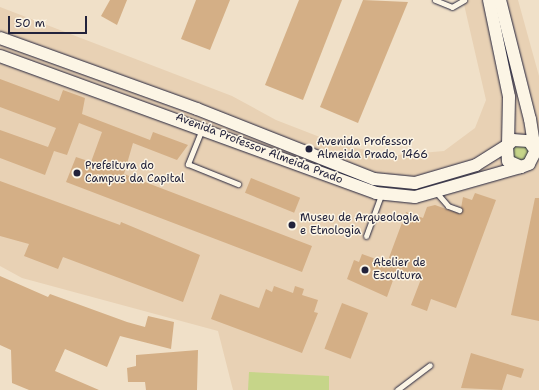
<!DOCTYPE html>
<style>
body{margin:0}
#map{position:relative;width:539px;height:390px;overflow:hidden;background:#f0e0c8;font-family:"Shantell Sans",sans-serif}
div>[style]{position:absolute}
.built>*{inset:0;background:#e8d1b4}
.green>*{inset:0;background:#c6d589}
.building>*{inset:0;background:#d4af86;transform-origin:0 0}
.roads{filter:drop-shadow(0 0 1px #22223b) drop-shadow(0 0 1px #22223b)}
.service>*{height:5px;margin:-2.5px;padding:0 2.5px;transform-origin:2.5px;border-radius:2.5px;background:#fcf5e5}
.tertiary>*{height:12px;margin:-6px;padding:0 6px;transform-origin:6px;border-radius:6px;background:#fcf5e5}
.dots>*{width:11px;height:11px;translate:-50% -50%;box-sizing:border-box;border:2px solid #fcf5e5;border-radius:50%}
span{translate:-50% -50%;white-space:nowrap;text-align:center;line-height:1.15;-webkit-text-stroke:3px #fcf5e5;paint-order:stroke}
.poi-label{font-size:11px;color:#22223b}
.left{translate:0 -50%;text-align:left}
.street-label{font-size:11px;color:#22223b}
.scale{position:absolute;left:8px;top:16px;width:79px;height:18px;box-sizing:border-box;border:2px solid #22223b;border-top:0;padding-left:5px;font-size:12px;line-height:14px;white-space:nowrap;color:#22223b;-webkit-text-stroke:3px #fcf5e5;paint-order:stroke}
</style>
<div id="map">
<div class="built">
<i style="clip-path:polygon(463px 0,518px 0,539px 76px,539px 390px,233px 390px,218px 331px,22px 278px,0 266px,0 7px,232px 96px,276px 120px,343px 146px,398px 155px,444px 151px,475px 128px,486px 100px)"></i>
</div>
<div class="green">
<i style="clip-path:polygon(513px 144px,529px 146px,530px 159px,514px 163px,510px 148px)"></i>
<i style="clip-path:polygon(249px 372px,329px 376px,329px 390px,248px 390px)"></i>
</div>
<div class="building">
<i style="clip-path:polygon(110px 0,127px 0,117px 25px,101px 16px)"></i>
<i style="clip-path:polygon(196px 0,230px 0,210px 50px,181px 39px)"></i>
<i style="clip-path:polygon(299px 0,342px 0,303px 100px,265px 85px)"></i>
<i style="clip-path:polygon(363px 0,408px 2px,358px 123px,320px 107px)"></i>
<i style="clip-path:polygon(0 79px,59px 101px,63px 90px,85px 98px,82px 114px,150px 140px,153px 132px,188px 145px,177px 160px,133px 143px,124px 174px,312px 246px,302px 272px,66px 182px,76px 157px,91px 162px,102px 132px,79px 123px,67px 155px,54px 151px,45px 175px,0 158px,0 130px,48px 147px,56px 128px,0 107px)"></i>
<i style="left:251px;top:178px;width:53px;height:16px;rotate:22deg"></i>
<i style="clip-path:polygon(0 181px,120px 225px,121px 222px,200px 255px,183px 302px,63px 257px,58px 269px,24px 256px,29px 244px,0 236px)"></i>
<i style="clip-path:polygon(475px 193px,496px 200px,456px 308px,431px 299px,427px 311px,411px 305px,421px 279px,404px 273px,396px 272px,387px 297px,347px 279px,354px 260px,359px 262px,362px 254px,387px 263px,406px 212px,423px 218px,427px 207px,435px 205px,460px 214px,463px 197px,472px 200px)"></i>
<i style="clip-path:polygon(535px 198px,539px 198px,539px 321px,511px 315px)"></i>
<i style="clip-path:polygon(0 276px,48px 297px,50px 294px,127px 322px,145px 327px,148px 316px,174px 322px,171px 349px,120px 336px,107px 367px,65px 349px,55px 371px,99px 390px,29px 390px,12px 383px,11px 350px,0 345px)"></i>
<i style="clip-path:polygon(274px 286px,293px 293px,295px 286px,304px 289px,302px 295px,318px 300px,314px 312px,318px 313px,302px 353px,211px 319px,220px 294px,259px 308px,266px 289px,272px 292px)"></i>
<i style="left:342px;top:303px;width:28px;height:49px;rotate:21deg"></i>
<i style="clip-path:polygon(198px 350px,197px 390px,146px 390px,145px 382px,128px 382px,127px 368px,136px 366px,136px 355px)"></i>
<i style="clip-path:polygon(471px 353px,524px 369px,521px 378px,507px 374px,502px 390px,461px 388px)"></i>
</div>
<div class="roads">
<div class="service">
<i style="left:435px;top:0;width:18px;rotate:22deg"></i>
<i style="left:452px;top:7px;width:14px;rotate:-30deg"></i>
<i style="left:202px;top:129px;width:38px;rotate:112deg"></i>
<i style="left:188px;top:164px;width:54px;rotate:21.8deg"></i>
<i style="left:436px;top:192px;width:18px;rotate:49deg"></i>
<i style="left:448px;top:206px;width:12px;rotate:20deg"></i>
<i style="left:366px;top:236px;width:44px;rotate:-69.9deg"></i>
<i style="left:397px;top:390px;width:41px;rotate:-37.1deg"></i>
</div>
<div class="tertiary">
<i style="left:489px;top:0;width:99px;rotate:78.3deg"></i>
<i style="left:509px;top:97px;width:47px;rotate:91.2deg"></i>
<i style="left:500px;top:0;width:123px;rotate:75.9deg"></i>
<i style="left:530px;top:119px;width:33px;rotate:81deg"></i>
<i style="left:535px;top:152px;width:13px;rotate:117deg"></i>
<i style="left:529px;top:164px;width:9px;rotate:159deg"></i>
<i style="left:521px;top:167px;width:14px;rotate:-155deg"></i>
<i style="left:508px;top:161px;width:15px;rotate:-94deg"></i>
<i style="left:507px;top:146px;width:8px;rotate:-45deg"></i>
<i style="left:513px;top:140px;width:16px;rotate:4deg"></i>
<i style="left:529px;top:141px;width:7px;rotate:56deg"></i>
<i style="left:0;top:38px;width:209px;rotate:19.8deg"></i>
<i style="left:197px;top:109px;width:190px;rotate:21.6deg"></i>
<i style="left:374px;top:179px;width:41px;rotate:5.6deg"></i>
<i style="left:415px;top:183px;width:64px;rotate:-16.4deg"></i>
<i style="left:476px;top:165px;width:36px;rotate:-32deg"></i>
<i style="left:0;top:56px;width:400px;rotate:20deg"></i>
<i style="left:376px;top:193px;width:39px;rotate:6deg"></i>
<i style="left:415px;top:197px;width:110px;rotate:-15.8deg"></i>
</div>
</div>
<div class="dots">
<i style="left:309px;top:149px;background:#22223b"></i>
<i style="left:77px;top:173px;background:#22223b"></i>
<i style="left:292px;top:225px;background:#22223b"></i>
<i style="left:365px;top:270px;background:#22223b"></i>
</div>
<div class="poi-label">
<span class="left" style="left:317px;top:149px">Avenida Professor<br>Almeida Prado, 1466</span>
<span class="left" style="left:85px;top:173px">Prefeitura do<br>Campus da Capital</span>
<span class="left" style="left:300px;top:225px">Museu de Arqueologia<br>e Etnologia</span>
<span class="left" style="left:373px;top:270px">Atelier de<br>Escultura</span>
</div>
<div class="street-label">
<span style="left:259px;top:149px;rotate:21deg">Avenida Professor Almeida Prado</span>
</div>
<div class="scale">50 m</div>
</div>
